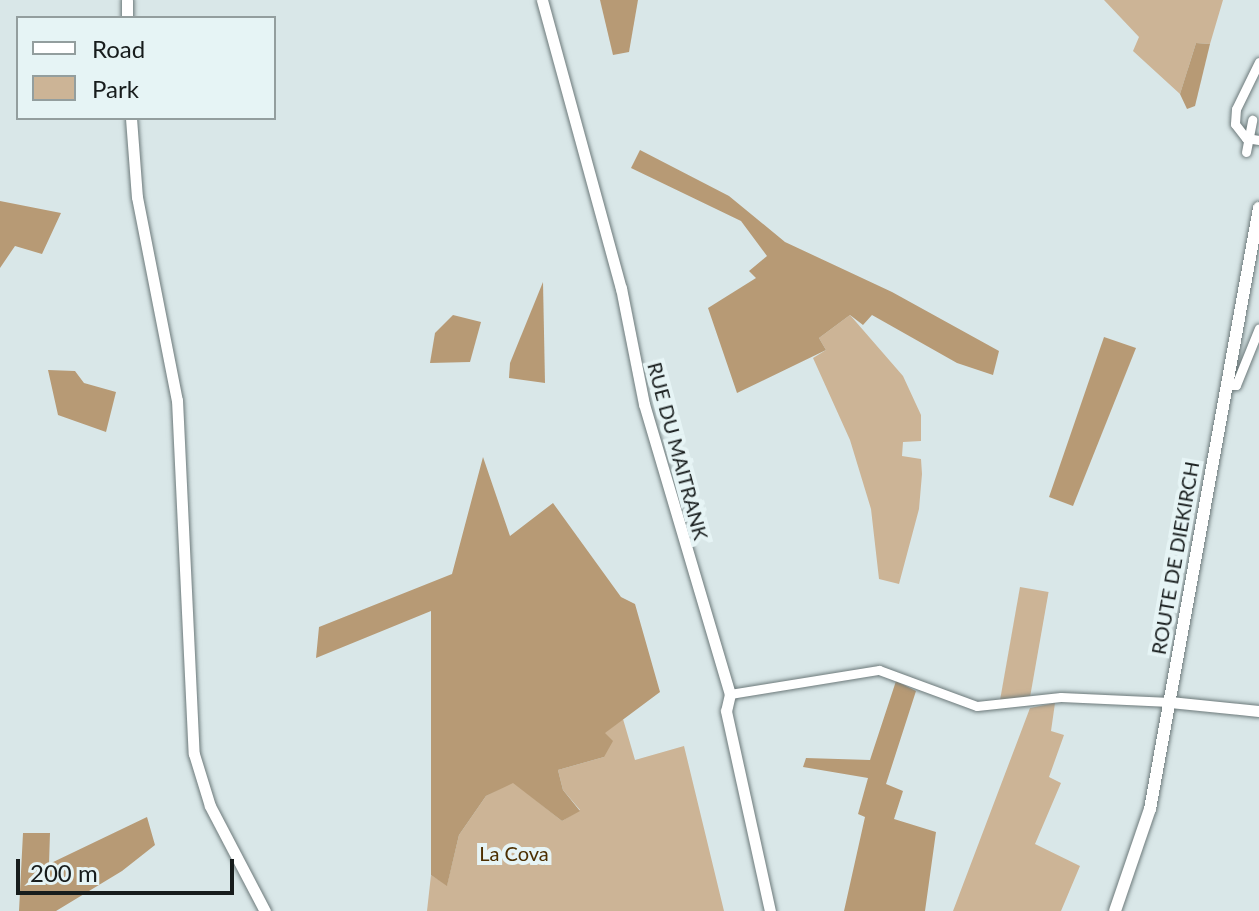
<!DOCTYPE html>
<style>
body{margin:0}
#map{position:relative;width:1259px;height:911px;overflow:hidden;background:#d9e7e8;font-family:Lato,sans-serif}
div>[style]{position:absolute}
.green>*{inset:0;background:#ccb496;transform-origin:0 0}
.forest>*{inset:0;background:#b79a75}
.roads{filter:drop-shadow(0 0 2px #6c797a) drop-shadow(0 0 2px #6c797a)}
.minor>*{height:9px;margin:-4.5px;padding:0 4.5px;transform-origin:4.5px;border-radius:4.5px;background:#fff}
.tertiary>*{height:11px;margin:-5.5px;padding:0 5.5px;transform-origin:5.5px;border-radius:5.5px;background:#fff}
.secondary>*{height:12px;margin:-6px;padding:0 6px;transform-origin:6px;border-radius:6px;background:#fff}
span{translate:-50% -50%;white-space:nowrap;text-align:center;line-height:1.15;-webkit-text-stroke:8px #e6f4f5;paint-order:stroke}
.street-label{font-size:20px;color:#171c1c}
.park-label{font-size:20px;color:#4c2f00}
.legend{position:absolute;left:16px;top:16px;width:260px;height:104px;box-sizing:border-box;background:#e6f4f5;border:2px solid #939e9e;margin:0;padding:10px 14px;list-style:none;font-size:24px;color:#171c1c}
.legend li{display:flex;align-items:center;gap:16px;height:40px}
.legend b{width:40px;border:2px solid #939e9e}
.scale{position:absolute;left:16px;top:859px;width:218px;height:36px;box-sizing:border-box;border:4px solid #171c1c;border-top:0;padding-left:10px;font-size:24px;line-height:28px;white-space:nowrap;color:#171c1c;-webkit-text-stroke:6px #e6f4f5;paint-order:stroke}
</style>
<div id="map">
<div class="green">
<i style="clip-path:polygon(1104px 0,1223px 0,1210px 44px,1196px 43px,1180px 94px,1133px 51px,1139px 37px)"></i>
<i style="clip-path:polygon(850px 315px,903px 376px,921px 415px,921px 441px,903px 442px,902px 456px,921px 459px,922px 474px,919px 509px,899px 584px,879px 579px,871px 509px,850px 440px,813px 358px,826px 350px,819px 338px)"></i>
<i style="left:1020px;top:587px;width:29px;height:115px;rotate:10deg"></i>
<i style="clip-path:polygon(1055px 703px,1051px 731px,1064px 735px,1049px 777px,1061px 783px,1035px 844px,1080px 866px,1061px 911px,953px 911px,1030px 708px)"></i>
<i style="clip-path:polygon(623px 719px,635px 760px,684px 746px,724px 911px,427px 911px,431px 875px,447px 885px,459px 835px,486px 796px,513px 782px,562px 821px,580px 810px,563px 790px,558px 770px,604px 757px,604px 733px)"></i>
</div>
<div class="forest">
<i style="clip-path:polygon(600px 0,638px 0,629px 52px,613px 55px)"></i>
<i style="clip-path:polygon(1196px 43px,1210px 44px,1195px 106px,1187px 109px,1180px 94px)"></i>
<i style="clip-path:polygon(640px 150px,729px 196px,785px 242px,892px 292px,999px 351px,993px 375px,957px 363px,872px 315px,863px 325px,850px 315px,819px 338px,826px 350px,737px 393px,708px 308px,756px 278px,749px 271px,767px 256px,741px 221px,631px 168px)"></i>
<i style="clip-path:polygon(0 201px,61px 213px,42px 254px,15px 246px,0 268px)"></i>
<i style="clip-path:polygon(543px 282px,545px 383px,509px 378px,510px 363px)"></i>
<i style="clip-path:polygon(453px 315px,481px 322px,470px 362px,430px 363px,435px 333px)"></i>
<i style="clip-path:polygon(1104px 337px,1136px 348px,1073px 506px,1049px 497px)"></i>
<i style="clip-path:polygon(48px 370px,75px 371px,84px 383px,116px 392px,106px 432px,58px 415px)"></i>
<i style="clip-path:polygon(483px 457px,510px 536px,553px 503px,621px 597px,635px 604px,660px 692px,605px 733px,613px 741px,604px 757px,558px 770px,563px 790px,580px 811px,562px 821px,513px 783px,486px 796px,459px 835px,447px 886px,431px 875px,431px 611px,316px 658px,319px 627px,452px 574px)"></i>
<i style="clip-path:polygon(896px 681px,916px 691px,886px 784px,903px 791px,894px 819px,936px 832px,925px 911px,844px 911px,865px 817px,858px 814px,868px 778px,803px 767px,806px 758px,870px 760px)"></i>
<i style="clip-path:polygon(147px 817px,155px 845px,122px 871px,56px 911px,19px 911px,23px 833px,50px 833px,49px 864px)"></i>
</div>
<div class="roads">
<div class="minor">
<i style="left:1259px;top:62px;width:52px;rotate:116.1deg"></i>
<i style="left:1236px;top:109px;width:15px;rotate:94deg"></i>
<i style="left:1235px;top:124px;width:18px;rotate:52deg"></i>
<i style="left:1246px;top:138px;width:13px;rotate:9deg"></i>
<i style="left:1246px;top:152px;width:33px;rotate:-79deg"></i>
<i style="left:1227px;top:385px;width:9px"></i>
<i style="left:1236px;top:385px;width:61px;rotate:-68deg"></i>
<i style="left:730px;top:694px;width:151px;rotate:-9.2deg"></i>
<i style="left:879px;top:670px;width:104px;rotate:20.2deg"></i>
<i style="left:977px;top:706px;width:84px;rotate:-6.1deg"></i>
<i style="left:1061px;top:697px;width:109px;rotate:2.6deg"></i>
</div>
<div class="tertiary">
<i style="left:127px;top:0;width:18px;rotate:90deg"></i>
<i style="left:542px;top:0;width:299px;rotate:74.7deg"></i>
<i style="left:621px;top:288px;width:118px;rotate:78.8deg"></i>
<i style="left:644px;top:404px;width:302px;rotate:73.5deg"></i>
<i style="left:730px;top:694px;width:17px;rotate:103deg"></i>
<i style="left:726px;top:711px;width:205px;rotate:77.6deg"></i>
<i style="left:131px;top:118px;width:79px;rotate:85.7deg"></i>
<i style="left:137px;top:197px;width:207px;rotate:78.9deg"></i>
<i style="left:177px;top:400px;width:354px;rotate:87.3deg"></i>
<i style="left:194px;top:754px;width:54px;rotate:72.9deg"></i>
<i style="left:210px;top:806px;width:119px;rotate:62.4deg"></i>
<i style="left:1170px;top:702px;width:89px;rotate:5.8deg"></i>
</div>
<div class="secondary">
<i style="left:1115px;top:911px;width:108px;rotate:-71.1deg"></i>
<i style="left:1150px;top:809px;width:611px;rotate:-79.72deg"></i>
</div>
</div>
<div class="street-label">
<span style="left:678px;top:451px;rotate:75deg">RUE DU MAITRANK</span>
<span style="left:1175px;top:558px;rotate:-80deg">ROUTE DE DIEKIRCH</span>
</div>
<div class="park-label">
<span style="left:514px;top:853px">La Cova</span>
</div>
<ul class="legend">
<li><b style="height:10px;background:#fff"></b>Road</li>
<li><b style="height:22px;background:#ccb496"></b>Park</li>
</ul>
<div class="scale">200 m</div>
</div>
